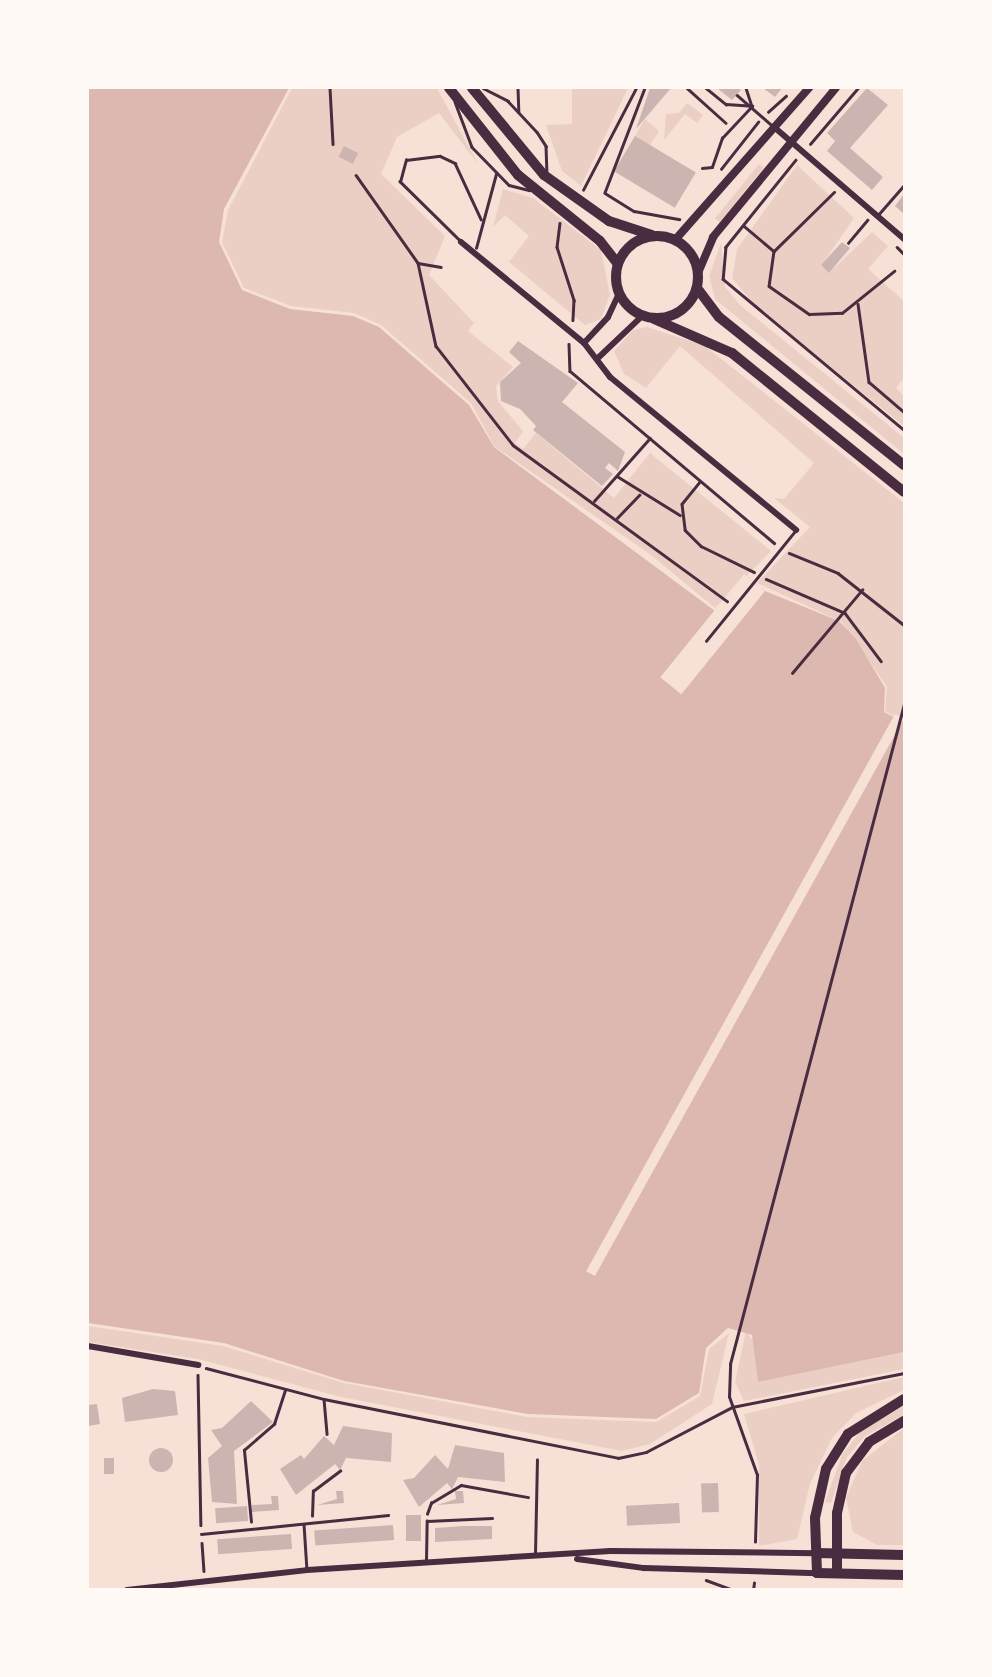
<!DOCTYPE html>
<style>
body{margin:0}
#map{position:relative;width:992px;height:1677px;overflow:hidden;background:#f7e1d7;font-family:Ubuntu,sans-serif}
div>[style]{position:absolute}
.green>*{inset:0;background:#ebcfc5;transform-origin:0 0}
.water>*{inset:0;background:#dcb8b0}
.pier>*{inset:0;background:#f7e1d7;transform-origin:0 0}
.building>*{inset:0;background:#ccb4b1;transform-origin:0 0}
.round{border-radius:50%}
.path>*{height:2.5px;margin:-1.25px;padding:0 1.25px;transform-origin:1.25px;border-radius:1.25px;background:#4a2c40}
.service>*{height:2.5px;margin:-1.25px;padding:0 1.25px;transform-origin:1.25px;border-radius:1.25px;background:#4a2c40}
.minor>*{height:6px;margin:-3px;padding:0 3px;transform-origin:3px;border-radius:3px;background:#4a2c40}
.tertiary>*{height:8px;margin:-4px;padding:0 4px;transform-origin:4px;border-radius:4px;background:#4a2c40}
.trunk>*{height:10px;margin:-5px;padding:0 5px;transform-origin:5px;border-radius:5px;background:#4a2c40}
.trunk>.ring{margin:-5px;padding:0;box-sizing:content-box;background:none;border:10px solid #4a2c40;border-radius:50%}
span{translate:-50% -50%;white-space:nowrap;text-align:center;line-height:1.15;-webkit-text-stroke:5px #fffaf5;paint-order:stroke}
.frame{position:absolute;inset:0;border:89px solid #fffaf5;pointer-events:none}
</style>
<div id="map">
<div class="green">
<i style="clip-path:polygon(292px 88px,437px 88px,478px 164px,439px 113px,397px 137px,381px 174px,445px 236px,429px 275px,474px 323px,468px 331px,513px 367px,496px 386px,498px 401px,523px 431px,515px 443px,523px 449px,536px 433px,614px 498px,650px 453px,771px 551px,715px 608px,651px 555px,494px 446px,471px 403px,381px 325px,354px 313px,291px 306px,244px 288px,222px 242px,228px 210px)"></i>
<i style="clip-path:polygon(572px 88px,628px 88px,581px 186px,562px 171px,546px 125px,572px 124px)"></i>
<i style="clip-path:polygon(687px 103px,703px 115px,697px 123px,685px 114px,664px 140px,666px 114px,679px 113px)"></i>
<i style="clip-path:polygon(645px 119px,659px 131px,650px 145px,635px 136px)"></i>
<i style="left:759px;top:164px;width:6px;height:70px;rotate:39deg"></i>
<i style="clip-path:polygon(797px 165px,854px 218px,821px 266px,830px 272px,872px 232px,888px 246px,868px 269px,904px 301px,904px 378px,896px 388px,904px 396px,904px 426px,756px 307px,732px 278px,737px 249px)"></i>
<i style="clip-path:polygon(503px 189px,533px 198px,601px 250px,610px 295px,601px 319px,585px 325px,509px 262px,529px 236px,505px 215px,493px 227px)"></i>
<i style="clip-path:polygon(721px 243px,725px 287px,740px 305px,904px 438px,904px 454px,715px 299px,709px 276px)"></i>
<i style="clip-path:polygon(647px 327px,705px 346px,904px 503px,904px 721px,885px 711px,887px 687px,842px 622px,757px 583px,810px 527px,774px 498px,784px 499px,814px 463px,680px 346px,646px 388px,624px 374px,614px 351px,633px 330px)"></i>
<i style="clip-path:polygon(88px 1326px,223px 1346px,344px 1383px,527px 1417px,656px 1422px,700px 1396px,709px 1349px,729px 1333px,712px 1404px,650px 1444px,622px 1451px,341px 1397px,198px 1359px,88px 1342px)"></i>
<i style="clip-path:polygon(746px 1331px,755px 1344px,758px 1382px,904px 1352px,904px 1369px,744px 1401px,735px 1382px)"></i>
<i style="clip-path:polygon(904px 1377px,904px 1390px,856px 1413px,832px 1438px,810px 1484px,797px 1539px,759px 1546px,759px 1465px,744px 1414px)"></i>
<i style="clip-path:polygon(904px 1406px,904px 1415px,865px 1436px,847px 1457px,831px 1503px,825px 1502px,842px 1455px,860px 1432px)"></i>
<i style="clip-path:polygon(904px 1428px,904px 1545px,877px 1545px,853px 1532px,846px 1498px,862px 1461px)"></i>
</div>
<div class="water">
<i style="clip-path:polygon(88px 88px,289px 88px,224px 209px,219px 242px,242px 290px,290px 309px,353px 316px,379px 327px,469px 405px,494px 447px,715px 611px,744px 574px,765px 591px,839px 621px,856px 639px,885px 688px,884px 712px,904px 722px,904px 1352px,758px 1382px,752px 1335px,728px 1328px,706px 1348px,699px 1393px,656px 1419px,528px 1414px,344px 1381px,224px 1343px,88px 1323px)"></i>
</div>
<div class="pier">
<i style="left:744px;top:574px;width:27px;height:133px;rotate:39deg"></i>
<i style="left:895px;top:714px;width:10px;height:637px;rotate:29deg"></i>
</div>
<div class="building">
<i style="clip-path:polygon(650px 88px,671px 88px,636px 129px)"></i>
<i style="clip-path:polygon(717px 88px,738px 88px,741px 90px,732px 100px)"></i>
<i style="clip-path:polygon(763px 88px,782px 88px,775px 97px)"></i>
<i style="clip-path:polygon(867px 88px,888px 105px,850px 148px,883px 177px,872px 190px,827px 151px,835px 141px,827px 133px)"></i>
<i style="left:635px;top:136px;width:71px;height:41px;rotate:31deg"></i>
<i style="left:344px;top:146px;width:16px;height:12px;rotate:27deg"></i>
<i style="clip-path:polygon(904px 194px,904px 214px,895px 206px)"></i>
<i style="clip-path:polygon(842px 242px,850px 248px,829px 273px,821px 265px)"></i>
<i style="clip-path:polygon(518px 341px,578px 383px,562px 402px,625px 452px,618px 471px,609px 463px,605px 468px,613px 474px,602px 486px,533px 430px,536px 426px,520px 409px,501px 401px,500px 382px,521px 363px,509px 352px)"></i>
<i style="clip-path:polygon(153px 1389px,175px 1391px,178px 1415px,125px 1422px,122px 1398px)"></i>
<i style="clip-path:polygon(251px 1401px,273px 1422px,234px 1451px,237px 1504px,212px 1502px,208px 1458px,222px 1446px,211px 1430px,222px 1428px)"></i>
<i style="clip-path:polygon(97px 1404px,100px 1424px,88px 1426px,88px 1405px)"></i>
<i style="clip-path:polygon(343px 1426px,392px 1433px,391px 1462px,346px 1458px,340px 1470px,335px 1464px,296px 1495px,280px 1469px,301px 1455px,304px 1459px,324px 1436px,334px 1445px)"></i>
<i style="clip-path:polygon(455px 1445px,504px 1453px,505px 1482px,458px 1477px,452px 1489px,447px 1483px,419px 1507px,403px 1480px,414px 1478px,435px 1455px,448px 1469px)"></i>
<i class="round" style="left:149px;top:1448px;width:24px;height:24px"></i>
<i style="left:104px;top:1458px;width:10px;height:16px"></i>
<i style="left:718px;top:1483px;width:29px;height:17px;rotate:88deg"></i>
<i style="clip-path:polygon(336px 1491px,343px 1491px,344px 1503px,317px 1505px,337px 1499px)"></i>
<i style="clip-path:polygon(455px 1491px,463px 1491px,464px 1503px,437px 1505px,456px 1499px)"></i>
<i style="clip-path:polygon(271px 1496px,278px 1496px,279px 1510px,252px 1512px,252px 1505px,272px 1504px)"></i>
<i style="left:679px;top:1503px;width:20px;height:53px;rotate:87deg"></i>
<i style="left:247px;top:1506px;width:15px;height:32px;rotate:86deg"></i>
<i style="left:406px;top:1515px;width:15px;height:26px"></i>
<i style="left:393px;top:1525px;width:15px;height:79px;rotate:86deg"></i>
<i style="clip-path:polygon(464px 1526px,492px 1526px,492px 1539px,435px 1542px,435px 1528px)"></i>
<i style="left:291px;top:1534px;width:15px;height:74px;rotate:86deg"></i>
</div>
<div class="path">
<i style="left:330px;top:88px;width:56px;rotate:86.9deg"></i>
<i style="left:645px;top:88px;width:112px;rotate:110.9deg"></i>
<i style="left:605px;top:193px;width:34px;rotate:32deg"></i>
<i style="left:634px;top:211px;width:46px;rotate:10.1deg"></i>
<i style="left:687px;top:88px;width:52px;rotate:41.9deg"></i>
<i style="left:768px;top:112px;width:24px;rotate:-42deg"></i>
<i style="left:810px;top:144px;width:74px;rotate:-49.4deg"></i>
<i style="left:796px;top:160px;width:112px;rotate:128.8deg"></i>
<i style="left:726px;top:247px;width:32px;rotate:95deg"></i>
<i style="left:723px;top:279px;width:236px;rotate:39.8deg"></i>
<i style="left:721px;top:169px;width:60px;rotate:-51.8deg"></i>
<i style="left:356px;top:175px;width:108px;rotate:54.8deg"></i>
<i style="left:418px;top:263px;width:23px;rotate:10deg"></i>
<i style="left:583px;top:190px;width:115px;rotate:-62.5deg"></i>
<i style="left:560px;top:223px;width:24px;rotate:97deg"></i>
<i style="left:557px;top:247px;width:56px;rotate:72.2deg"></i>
<i style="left:574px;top:300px;width:20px;rotate:93deg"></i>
<i style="left:744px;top:226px;width:39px;rotate:40deg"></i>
<i style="left:774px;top:251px;width:35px;rotate:98deg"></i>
<i style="left:769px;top:286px;width:49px;rotate:35deg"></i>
<i style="left:809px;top:314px;width:33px;rotate:-2deg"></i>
<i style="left:842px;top:313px;width:67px;rotate:-38.9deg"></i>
<i style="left:848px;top:243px;width:30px;rotate:-50deg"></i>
<i style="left:897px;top:247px;width:10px;rotate:45deg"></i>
<i style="left:774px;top:251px;width:84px;rotate:-44.5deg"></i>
<i style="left:418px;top:263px;width:85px;rotate:77.8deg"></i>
<i style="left:436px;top:346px;width:125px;rotate:52.1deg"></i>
<i style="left:513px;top:445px;width:265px;rotate:36.1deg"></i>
<i style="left:858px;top:304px;width:79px;rotate:82deg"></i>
<i style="left:869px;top:382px;width:46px;rotate:40.6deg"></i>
<i style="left:569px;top:344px;width:27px;rotate:88deg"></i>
<i style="left:570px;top:371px;width:267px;rotate:40.1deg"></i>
<i style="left:617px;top:476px;width:74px;rotate:31.8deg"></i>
<i style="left:700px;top:482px;width:28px;rotate:129deg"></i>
<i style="left:682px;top:504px;width:26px;rotate:83deg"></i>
<i style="left:685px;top:530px;width:23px;rotate:45deg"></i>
<i style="left:701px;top:546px;width:59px;rotate:26.1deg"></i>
<i style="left:594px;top:501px;width:84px;rotate:-48.4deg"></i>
<i style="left:617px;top:518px;width:32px;rotate:-46deg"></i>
<i style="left:789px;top:553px;width:53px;rotate:22.2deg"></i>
<i style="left:838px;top:573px;width:84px;rotate:38.2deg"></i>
<i style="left:766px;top:579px;width:86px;rotate:23.3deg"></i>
<i style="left:845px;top:613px;width:60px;rotate:53.1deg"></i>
<i style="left:792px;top:673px;width:109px;rotate:-49.9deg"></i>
<i style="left:206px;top:1368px;width:122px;rotate:14.7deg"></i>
<i style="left:324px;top:1399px;width:300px;rotate:11.3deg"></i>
<i style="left:618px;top:1458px;width:29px;rotate:-12deg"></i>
<i style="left:646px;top:1452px;width:97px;rotate:-27.6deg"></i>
<i style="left:732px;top:1407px;width:175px;rotate:-11.2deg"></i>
<i style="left:198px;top:1375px;width:150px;rotate:88.9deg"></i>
<i style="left:324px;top:1399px;width:35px;rotate:85deg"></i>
<i style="left:427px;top:1514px;width:12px;rotate:-70deg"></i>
<i style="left:431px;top:1503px;width:35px;rotate:-31deg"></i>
<i style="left:461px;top:1485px;width:68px;rotate:10.2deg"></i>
<i style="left:312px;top:1516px;width:25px;rotate:-88deg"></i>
<i style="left:313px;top:1491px;width:34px;rotate:-37deg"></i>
<i style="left:251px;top:1522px;width:72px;rotate:-95.6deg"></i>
<i style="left:244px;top:1450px;width:40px;rotate:-41deg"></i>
<i style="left:274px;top:1424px;width:35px;rotate:-72deg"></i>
<i style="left:755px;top:1542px;width:67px;rotate:-88.3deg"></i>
<i style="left:757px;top:1475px;width:83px;rotate:-109.7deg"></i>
<i style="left:729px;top:1397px;width:33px;rotate:-88deg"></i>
<i style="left:730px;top:1364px;width:683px;rotate:-75.23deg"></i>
<i style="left:202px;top:1543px;width:28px;rotate:86deg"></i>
<i style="left:706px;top:1580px;width:29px;rotate:20deg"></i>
<i style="left:753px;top:1590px;width:7px;rotate:-82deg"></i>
</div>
<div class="service">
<i style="left:483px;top:88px;width:28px;rotate:27deg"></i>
<i style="left:508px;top:101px;width:42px;rotate:46.9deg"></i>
<i style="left:537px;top:132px;width:17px;rotate:57deg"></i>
<i style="left:546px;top:146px;width:26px;rotate:88deg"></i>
<i style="left:518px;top:88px;width:24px;rotate:88deg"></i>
<i style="left:706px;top:88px;width:26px;rotate:39deg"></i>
<i style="left:726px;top:104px;width:26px;rotate:4deg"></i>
<i style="left:746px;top:88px;width:19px;rotate:72deg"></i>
<i style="left:737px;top:95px;width:49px;rotate:40.9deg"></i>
<i style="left:455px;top:102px;width:48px;rotate:69.3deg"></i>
<i style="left:472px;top:147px;width:53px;rotate:45.8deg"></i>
<i style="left:509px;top:185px;width:21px;rotate:14deg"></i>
<i style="left:702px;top:168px;width:10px;rotate:-6deg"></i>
<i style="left:712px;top:167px;width:31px;rotate:-71deg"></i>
<i style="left:722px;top:138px;width:44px;rotate:-46.8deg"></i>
<i style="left:877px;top:216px;width:41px;rotate:-48.9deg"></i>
<i style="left:461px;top:242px;width:86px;rotate:-135.5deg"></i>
<i style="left:400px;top:182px;width:23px;rotate:-75deg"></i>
<i style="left:406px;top:160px;width:34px;rotate:-7deg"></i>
<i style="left:440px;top:156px;width:17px;rotate:25deg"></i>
<i style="left:455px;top:163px;width:62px;rotate:65.1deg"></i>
<i style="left:476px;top:248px;width:77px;rotate:-74.9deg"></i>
<i style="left:706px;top:641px;width:143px;rotate:-51deg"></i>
<i style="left:304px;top:1524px;width:46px;rotate:86.3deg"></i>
<i style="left:201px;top:1534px;width:188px;rotate:-5.8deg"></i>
<i style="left:535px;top:1554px;width:94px;rotate:-88.8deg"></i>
<i style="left:426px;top:1560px;width:39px;rotate:-89deg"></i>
<i style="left:427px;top:1521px;width:65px;rotate:-2.6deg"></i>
</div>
<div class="minor">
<i style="left:774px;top:127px;width:172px;rotate:40.7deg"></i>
<i style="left:461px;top:242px;width:159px;rotate:39.4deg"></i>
<i style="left:584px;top:343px;width:43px;rotate:52.6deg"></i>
<i style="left:610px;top:377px;width:241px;rotate:39.4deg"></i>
<i style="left:584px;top:343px;width:35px;rotate:-47deg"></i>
<i style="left:608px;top:317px;width:26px;rotate:-65deg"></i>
<i style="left:599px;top:357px;width:59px;rotate:-43.6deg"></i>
<i style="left:88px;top:1346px;width:112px;rotate:9.8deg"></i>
<i style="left:577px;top:1559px;width:68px;rotate:7.7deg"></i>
<i style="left:644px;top:1568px;width:173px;rotate:1.7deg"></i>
<i style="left:127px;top:1590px;width:181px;rotate:-6.3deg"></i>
<i style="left:307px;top:1570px;width:304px;rotate:-3.6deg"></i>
<i style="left:610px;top:1551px;width:206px;rotate:0.6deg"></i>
</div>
<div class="tertiary">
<i style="left:675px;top:240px;width:203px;rotate:-48.6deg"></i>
<i style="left:698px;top:273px;width:39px;rotate:-67deg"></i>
<i style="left:713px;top:237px;width:193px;rotate:-50.5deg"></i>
</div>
<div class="trunk">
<i style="left:449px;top:88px;width:111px;rotate:51.6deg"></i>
<i style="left:518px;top:175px;width:105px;rotate:38.8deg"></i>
<i style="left:600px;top:241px;width:29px;rotate:52deg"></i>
<i style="left:472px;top:88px;width:113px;rotate:50.4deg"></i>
<i style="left:544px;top:175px;width:80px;rotate:35.3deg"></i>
<i style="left:609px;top:221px;width:45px;rotate:18deg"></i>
<i class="ring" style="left:616px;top:236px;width:72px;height:72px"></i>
<i style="left:697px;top:288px;width:36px;rotate:53deg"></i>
<i style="left:719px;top:317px;width:237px;rotate:38.7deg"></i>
<i style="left:654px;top:319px;width:85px;rotate:23.6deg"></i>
<i style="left:732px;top:353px;width:221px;rotate:38.9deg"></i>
<i style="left:904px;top:1399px;width:66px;rotate:148deg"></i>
<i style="left:848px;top:1434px;width:41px;rotate:122.2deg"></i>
<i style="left:826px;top:1469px;width:50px;rotate:102.7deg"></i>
<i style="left:815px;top:1518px;width:55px;rotate:87.9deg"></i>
<i style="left:817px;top:1573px;width:87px;rotate:1.3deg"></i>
<i style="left:817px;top:1553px;width:87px;rotate:1.3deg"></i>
<i style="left:837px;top:1573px;width:60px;rotate:-90deg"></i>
<i style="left:837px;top:1513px;width:41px;rotate:-77.3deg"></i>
<i style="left:846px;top:1473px;width:39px;rotate:-53deg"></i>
<i style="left:869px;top:1442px;width:41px;rotate:-31deg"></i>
</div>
<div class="frame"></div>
</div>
